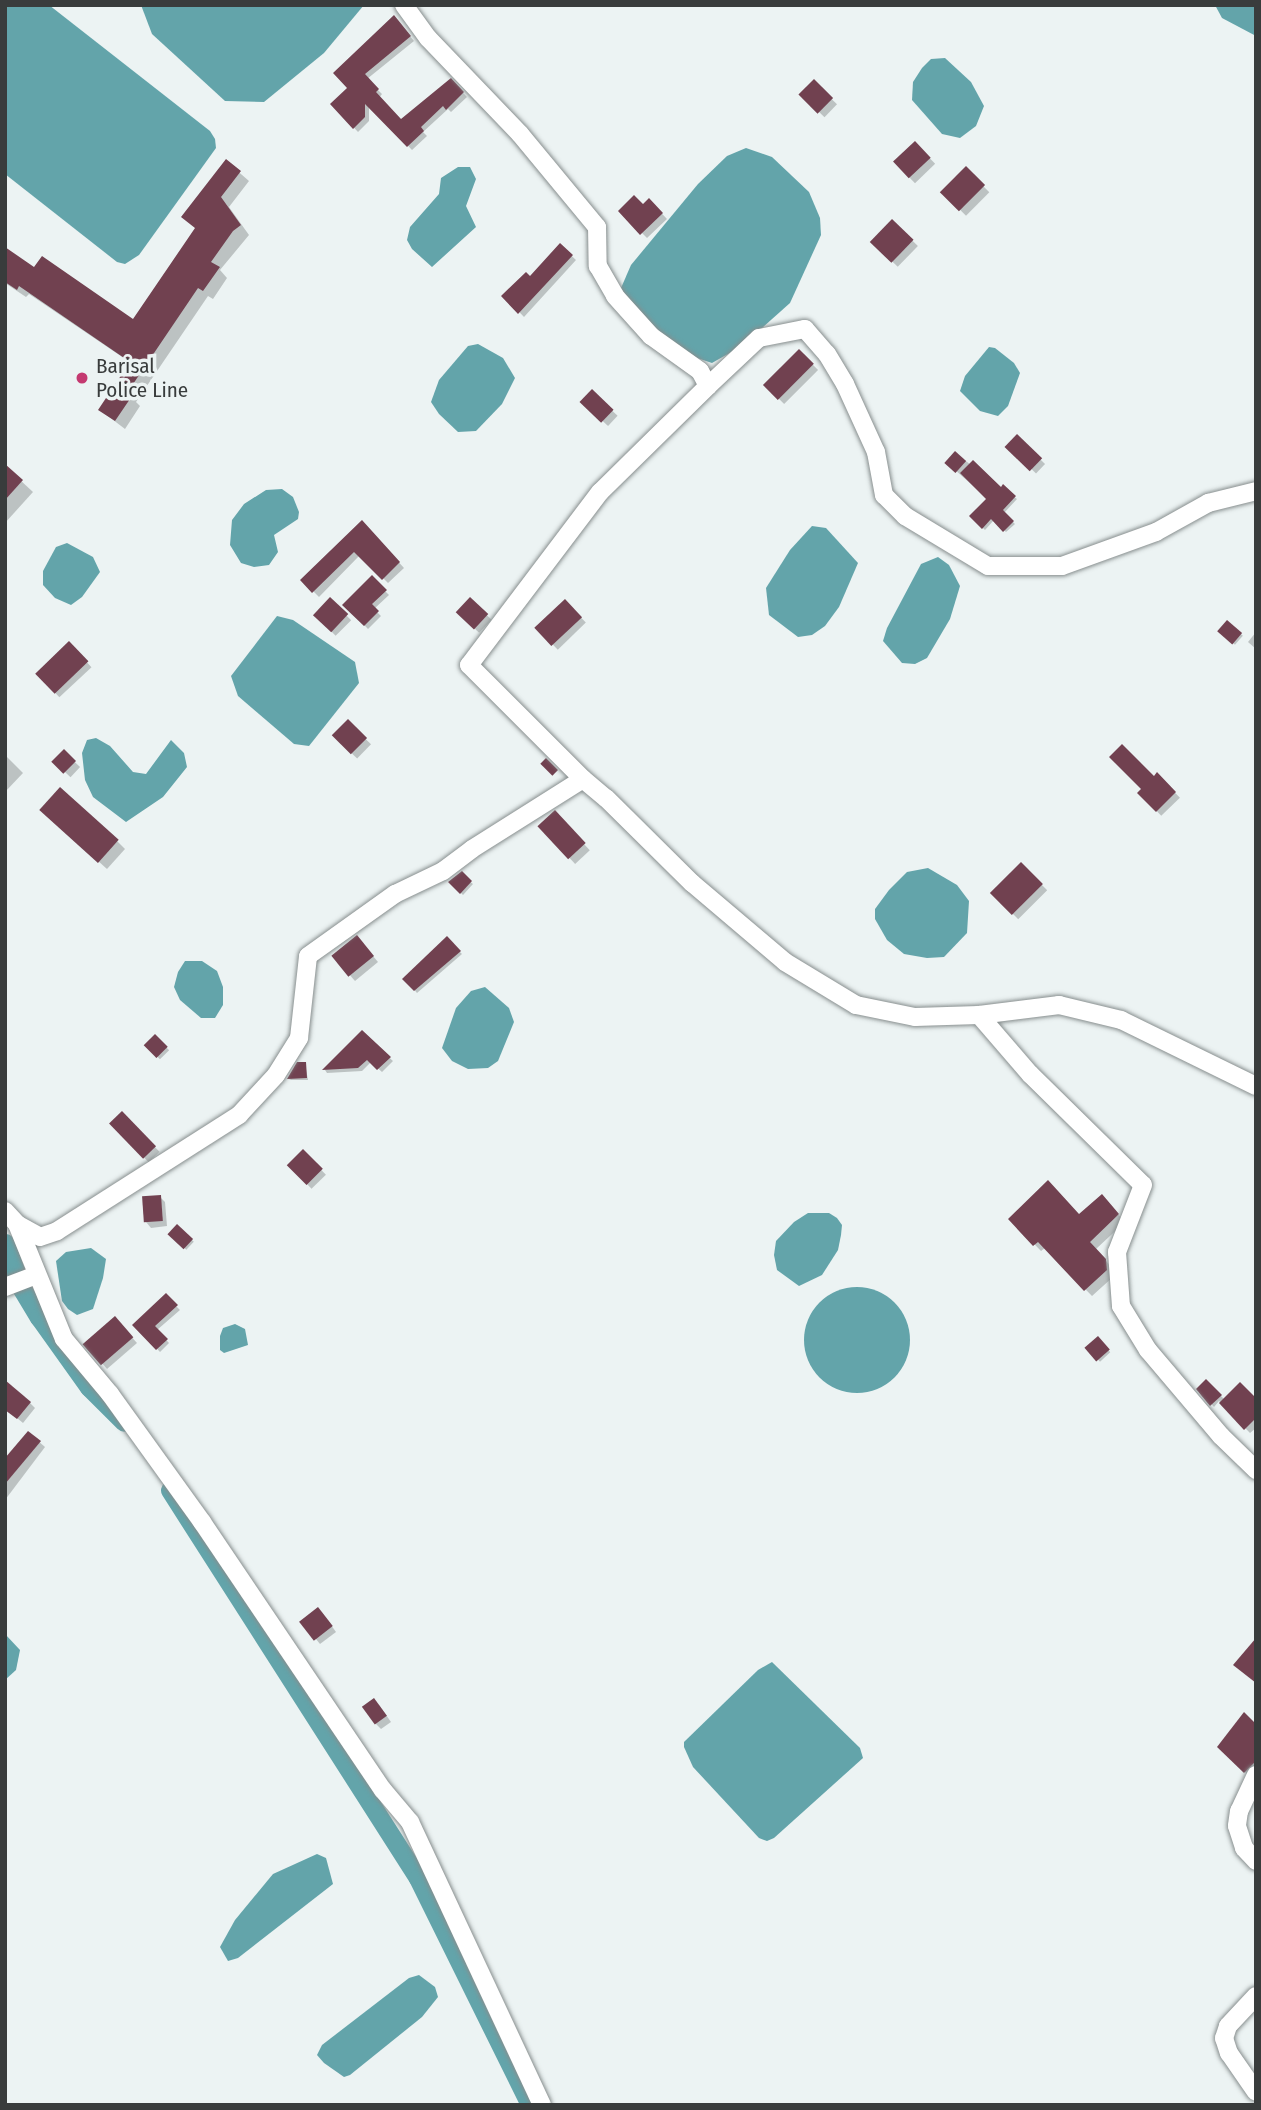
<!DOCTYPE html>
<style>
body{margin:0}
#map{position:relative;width:1261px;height:2110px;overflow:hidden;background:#ecf3f3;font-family:"Fira Sans Condensed",sans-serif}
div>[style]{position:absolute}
.water>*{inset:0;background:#63a4aa}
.round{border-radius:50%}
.shadow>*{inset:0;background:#0003;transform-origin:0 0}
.canal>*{height:19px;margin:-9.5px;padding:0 9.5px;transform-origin:9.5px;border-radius:9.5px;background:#63a4aa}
.building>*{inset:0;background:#714150;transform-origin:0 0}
.roads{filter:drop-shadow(0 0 2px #878e8e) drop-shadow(0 0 2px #878e8e)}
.minor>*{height:18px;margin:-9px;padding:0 9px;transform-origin:9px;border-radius:9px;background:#fff}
.dots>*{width:19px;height:19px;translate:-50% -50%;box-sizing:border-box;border:4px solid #ecf3f3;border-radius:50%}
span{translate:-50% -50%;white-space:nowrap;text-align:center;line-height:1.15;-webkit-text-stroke:7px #ecf3f3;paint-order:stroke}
.poi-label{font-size:21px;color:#393c3c}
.left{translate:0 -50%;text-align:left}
.frame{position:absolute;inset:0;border:7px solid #393c3c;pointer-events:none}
</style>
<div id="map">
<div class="water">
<i style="clip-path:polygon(5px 5px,49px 5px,210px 131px,215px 139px,216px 148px,139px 255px,125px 264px,117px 262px,5px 174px)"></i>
<i style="clip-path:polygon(141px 5px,364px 5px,324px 53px,264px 102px,225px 101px,152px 34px)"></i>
<i style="clip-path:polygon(1215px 5px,1256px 5px,1256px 36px,1222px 18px)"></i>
<i style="clip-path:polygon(945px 58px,971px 82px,984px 106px,976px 126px,960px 138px,942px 134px,912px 100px,913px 82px,922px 68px,931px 59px)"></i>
<i style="clip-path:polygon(746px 148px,772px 157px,809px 192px,820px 218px,821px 235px,790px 303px,742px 346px,712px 363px,697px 358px,648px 326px,621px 288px,631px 265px,698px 184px,727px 156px)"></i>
<i style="clip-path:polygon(458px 167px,470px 167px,476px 179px,466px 206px,476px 227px,432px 267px,412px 249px,407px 240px,410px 227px,439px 194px,441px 178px)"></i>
<i style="clip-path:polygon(478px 344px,503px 358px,515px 378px,502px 404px,476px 431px,458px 432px,439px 414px,431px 402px,439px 380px,468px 346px)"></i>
<i style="clip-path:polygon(989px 347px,995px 348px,1014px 363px,1020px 373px,1008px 406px,998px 416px,980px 411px,960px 391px,965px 376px)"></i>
<i style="clip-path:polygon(282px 489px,293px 497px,299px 512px,298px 519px,274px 535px,278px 552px,269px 565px,254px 567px,241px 563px,230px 545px,232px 520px,244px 504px,266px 490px)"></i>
<i style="clip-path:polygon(812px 526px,826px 528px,858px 563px,839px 607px,825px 626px,812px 635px,798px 637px,769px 615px,766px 588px,790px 550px)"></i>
<i style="clip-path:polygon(67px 543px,93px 557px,100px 572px,82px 597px,71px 605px,55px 598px,43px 585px,43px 571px,56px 547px)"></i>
<i style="clip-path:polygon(938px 557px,949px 565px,960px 586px,950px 619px,927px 658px,915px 664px,902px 663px,883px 641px,887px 628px,921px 564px)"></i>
<i style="clip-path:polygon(277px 616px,293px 620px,355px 662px,359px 683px,309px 746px,294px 744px,238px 696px,231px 676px)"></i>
<i style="clip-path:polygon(96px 738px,110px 746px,133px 772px,146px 774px,171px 740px,184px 753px,187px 767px,163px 797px,126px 822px,93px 797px,85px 780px,82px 753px,87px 740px)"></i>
<i style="clip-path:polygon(928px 868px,957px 885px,969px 901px,967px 933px,944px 957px,927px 958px,904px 954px,887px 940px,875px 919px,875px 909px,889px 890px,907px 872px)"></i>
<i style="clip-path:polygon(185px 961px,202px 961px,217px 971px,223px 987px,223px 1005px,215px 1018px,201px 1018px,180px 1000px,174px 987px,178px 972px)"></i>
<i style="clip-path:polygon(485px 987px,509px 1008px,514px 1022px,498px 1061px,488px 1068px,468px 1069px,452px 1061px,442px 1048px,456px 1008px,471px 991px)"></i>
<i style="clip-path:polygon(808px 1213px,829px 1213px,837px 1218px,842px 1225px,841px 1235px,838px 1250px,822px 1275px,799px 1286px,777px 1270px,774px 1255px,776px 1241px,794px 1222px)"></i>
<i style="clip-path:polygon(91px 1248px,106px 1259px,103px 1278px,93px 1309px,77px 1315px,68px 1309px,62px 1301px,56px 1261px,66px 1252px)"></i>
<i class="round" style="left:804px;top:1287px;width:106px;height:106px"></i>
<i style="clip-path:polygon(235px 1324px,245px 1329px,248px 1345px,224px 1353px,220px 1350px,220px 1336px,223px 1328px)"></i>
<i style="clip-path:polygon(5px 1634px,20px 1650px,16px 1670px,5px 1680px)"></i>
<i style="clip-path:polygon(772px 1662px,860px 1748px,863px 1758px,774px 1838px,767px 1841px,759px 1838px,693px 1767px,684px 1747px,684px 1742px,758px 1670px)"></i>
<i style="clip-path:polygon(317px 1854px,326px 1858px,333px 1884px,238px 1958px,228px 1961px,220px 1947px,235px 1920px,273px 1874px)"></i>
<i style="clip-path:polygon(419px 1975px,435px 1987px,438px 1997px,422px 2017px,350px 2075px,344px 2077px,324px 2063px,317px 2055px,322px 2045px,409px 1978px)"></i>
</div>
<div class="shadow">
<i style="clip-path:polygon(398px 22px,414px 41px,367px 79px,382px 94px,379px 98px,401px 121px,451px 80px,467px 97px,451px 112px,448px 109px,423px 132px,427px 136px,412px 150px,369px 105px,369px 121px,358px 132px,332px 104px,350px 88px)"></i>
<i style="left:814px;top:82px;width:32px;height:18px;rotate:44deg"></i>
<i style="left:915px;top:143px;width:29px;height:28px;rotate:46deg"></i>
<i style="clip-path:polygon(226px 161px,249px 181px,229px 207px,249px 235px,220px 270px,227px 278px,213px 299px,208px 296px,136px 402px,140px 406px,125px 429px,100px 410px,131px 363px,29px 294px,26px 297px,5px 283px,5px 248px,35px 269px,134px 321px,197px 229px,183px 217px)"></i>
<i style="left:966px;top:169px;width:33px;height:33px;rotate:45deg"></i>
<i style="clip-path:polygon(649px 200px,667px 219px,647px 238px,620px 211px,643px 206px)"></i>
<i style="left:892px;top:221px;width:36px;height:29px;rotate:44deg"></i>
<i style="clip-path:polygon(560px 245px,576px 260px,524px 317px,504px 296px,531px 279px)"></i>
<i style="left:799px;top:351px;width:27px;height:48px;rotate:45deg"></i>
<i style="left:592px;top:392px;width:35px;height:14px;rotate:43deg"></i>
<i style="left:1017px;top:437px;width:39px;height:13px;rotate:44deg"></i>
<i style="clip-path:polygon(955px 453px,1017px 499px,1004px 513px,1015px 524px,1006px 532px,994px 520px,985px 530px,971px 516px,988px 499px,946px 462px)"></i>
<i style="clip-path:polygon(5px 466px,33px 492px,5px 523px)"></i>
<i style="clip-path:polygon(367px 527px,404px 568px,388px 583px,360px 555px,319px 597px,302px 580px)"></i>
<i style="clip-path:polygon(372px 578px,389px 595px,374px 609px,381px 616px,368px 629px,345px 605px)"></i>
<i style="left:330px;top:599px;width:30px;height:22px;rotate:45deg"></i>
<i style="left:470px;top:599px;width:30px;height:18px;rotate:44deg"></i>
<i style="left:565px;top:601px;width:30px;height:39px;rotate:46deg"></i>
<i style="left:1227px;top:622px;width:21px;height:12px;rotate:41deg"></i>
<i style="clip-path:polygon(1256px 632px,1256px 649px,1248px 642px)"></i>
<i style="left:69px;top:643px;width:33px;height:44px;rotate:47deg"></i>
<i style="left:348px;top:722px;width:32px;height:20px;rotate:44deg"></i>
<i style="left:64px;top:752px;width:22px;height:14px;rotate:43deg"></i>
<i style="clip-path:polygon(5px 755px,23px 773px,5px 792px)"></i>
<i style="left:1157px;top:774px;width:33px;height:26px;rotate:46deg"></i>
<i style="left:555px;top:813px;width:51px;height:20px;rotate:47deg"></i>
<i style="clip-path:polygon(50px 818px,117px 841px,125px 849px,107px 869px)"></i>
<i style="left:1021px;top:864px;width:37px;height:41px;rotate:45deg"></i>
<i style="clip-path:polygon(461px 874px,473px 884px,463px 895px,450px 882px)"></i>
<i style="clip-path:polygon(446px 939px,462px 954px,417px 993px,405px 979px)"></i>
<i style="clip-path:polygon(362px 943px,378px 962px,355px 981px,333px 956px)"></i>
<i style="clip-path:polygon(362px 1033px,393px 1061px,382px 1072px,371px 1062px,362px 1071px,327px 1073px,325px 1070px)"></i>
<i style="left:155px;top:1036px;width:20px;height:13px;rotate:45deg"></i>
<i style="clip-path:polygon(305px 1064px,308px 1080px,291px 1080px,289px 1079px)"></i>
<i style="left:122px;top:1113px;width:54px;height:15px;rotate:46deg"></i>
<i style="left:303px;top:1151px;width:33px;height:20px;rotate:46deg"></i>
<i style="clip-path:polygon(160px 1197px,165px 1202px,167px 1226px,151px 1228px,146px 1222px)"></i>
<i style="clip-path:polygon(1108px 1203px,1125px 1222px,1096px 1249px,1112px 1268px,1113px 1277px,1092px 1296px,1045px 1248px,1041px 1251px,1010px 1219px,1079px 1216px)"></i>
<i style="left:177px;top:1226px;width:23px;height:11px;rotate:43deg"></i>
<i style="clip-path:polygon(166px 1296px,180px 1310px,157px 1330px,169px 1343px,160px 1352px,135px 1325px)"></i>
<i style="clip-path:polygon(120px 1324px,137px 1343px,107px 1369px,86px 1344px)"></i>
<i style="left:1098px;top:1339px;width:18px;height:14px;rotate:47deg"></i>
<i style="clip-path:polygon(1206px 1381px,1224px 1399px,1256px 1400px,1256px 1428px,1250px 1433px,1219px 1401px,1214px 1407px,1198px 1389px)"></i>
<i style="clip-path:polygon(30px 1403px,35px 1408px,23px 1423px,5px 1408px)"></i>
<i style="clip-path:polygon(29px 1433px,45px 1447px,5px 1500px,5px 1461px)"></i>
<i style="clip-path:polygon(323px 1614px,336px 1632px,320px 1644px,302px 1622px)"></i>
<i style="clip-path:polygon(379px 1705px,391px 1722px,381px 1729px,376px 1724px)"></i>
<i style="clip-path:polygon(1256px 1726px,1256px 1771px,1250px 1777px,1220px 1747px)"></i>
</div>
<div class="canal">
<i style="left:5px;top:1243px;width:49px;rotate:69.7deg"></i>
<i style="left:22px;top:1289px;width:33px;rotate:59deg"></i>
<i style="left:39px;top:1317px;width:86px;rotate:54.5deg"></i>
<i style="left:89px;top:1387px;width:49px;rotate:45deg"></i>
<i style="left:170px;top:1490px;width:460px;rotate:57.4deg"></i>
<i style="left:418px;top:1878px;width:253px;rotate:63.7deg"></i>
</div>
<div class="building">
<i style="clip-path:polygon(394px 15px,411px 36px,365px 74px,379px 89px,376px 92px,401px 119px,451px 78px,464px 92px,446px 110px,443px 106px,421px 127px,424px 131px,407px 147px,365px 104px,365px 117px,353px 129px,330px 104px,347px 88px,333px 73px)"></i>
<i style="left:814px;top:79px;width:27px;height:22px;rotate:45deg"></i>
<i style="left:915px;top:141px;width:23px;height:30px;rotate:47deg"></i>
<i style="clip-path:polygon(226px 159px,241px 171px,221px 197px,241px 225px,233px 231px,211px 262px,220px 267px,203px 291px,198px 288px,127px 393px,132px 396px,115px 421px,98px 410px,130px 362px,19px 286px,17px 290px,5px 282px,5px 247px,34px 267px,42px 256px,133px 319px,195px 228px,181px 217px)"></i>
<i style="left:966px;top:166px;width:27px;height:37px;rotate:45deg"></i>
<i style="clip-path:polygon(634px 195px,643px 204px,649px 198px,663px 213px,640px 235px,618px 211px)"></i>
<i style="left:892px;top:219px;width:30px;height:32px;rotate:44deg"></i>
<i style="clip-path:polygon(560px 243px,573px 255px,518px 314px,501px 296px,526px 272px,530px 276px)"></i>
<i style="left:799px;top:349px;width:21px;height:51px;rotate:45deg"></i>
<i style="left:592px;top:389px;width:30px;height:18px;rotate:44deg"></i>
<i style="left:1017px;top:434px;width:35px;height:18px;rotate:44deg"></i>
<i style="left:955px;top:451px;width:15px;height:16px;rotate:42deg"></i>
<i style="clip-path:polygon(973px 460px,1001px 487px,1003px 484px,1016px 496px,1003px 510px,1014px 521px,1003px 532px,991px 519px,982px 529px,969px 516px,986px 499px,960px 473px)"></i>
<i style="clip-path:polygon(5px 464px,23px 480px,5px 500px)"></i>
<i style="clip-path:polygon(362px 520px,400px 562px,382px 580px,354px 552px,312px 593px,300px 580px)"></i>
<i style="clip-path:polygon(372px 575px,387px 590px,372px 604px,379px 611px,364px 626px,342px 605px)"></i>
<i style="left:330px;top:597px;width:25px;height:25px;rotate:43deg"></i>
<i style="left:470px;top:597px;width:25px;height:21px;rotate:43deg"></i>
<i style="left:565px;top:599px;width:25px;height:42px;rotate:47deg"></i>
<i style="left:1227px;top:620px;width:20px;height:15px;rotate:41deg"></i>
<i style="left:69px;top:641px;width:28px;height:47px;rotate:46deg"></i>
<i style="left:348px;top:719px;width:27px;height:23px;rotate:45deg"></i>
<i style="clip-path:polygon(1122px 744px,1154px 776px,1157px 772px,1176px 792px,1156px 812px,1137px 793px,1141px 789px,1109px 757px)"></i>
<i style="left:64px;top:749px;width:17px;height:18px;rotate:45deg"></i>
<i style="left:546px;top:758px;width:17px;height:8px;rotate:45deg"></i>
<i style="left:60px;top:787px;width:79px;height:31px;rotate:42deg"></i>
<i style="left:555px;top:810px;width:45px;height:24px;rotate:47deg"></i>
<i style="left:1021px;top:862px;width:31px;height:44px;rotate:45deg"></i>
<i style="clip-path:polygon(462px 871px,472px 881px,460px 894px,448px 882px)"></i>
<i style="left:357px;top:935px;width:27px;height:33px;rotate:51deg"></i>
<i style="clip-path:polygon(447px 936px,461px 951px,414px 991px,402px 979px)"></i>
<i style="clip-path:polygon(362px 1030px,391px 1057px,377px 1070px,367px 1060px,358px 1068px,322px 1070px)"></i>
<i style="left:155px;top:1034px;width:18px;height:16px;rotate:45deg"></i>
<i style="clip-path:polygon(297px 1062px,306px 1062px,307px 1078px,287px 1079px)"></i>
<i style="left:122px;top:1111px;width:49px;height:18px;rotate:46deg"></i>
<i style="left:303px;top:1149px;width:28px;height:23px;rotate:45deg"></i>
<i style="clip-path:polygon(1048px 1180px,1079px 1214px,1102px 1194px,1119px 1214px,1090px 1242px,1106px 1259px,1107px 1270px,1084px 1291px,1038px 1242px,1033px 1246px,1008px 1219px)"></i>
<i style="left:161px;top:1195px;width:26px;height:19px;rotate:86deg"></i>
<i style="left:177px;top:1224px;width:22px;height:14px;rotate:43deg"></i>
<i style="clip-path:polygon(166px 1293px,178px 1305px,155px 1326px,168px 1339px,156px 1350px,132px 1325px)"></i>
<i style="left:115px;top:1316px;width:28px;height:43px;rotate:49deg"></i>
<i style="left:1098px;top:1336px;width:18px;height:18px;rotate:49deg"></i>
<i style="clip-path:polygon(1206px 1379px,1222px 1395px,1210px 1406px,1196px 1389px)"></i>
<i style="clip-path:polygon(5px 1380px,31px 1402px,17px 1419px,5px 1410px)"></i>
<i style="clip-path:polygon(1240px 1382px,1256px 1398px,1256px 1418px,1244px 1430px,1219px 1403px)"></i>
<i style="clip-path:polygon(28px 1431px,41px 1441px,5px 1484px,5px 1458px)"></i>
<i style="left:318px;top:1607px;width:24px;height:24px;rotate:52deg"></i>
<i style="clip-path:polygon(1256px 1638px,1256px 1683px,1233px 1665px)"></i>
<i style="left:374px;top:1698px;width:22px;height:15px;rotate:54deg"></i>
<i style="clip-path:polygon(1244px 1712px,1256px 1724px,1256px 1761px,1244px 1773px,1217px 1747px)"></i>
</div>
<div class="roads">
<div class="minor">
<i style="left:404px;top:5px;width:41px;rotate:54deg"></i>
<i style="left:428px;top:38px;width:133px;rotate:46.2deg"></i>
<i style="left:520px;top:134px;width:121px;rotate:50.4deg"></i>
<i style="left:597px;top:227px;width:39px;rotate:89deg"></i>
<i style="left:598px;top:266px;width:34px;rotate:60deg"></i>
<i style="left:615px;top:296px;width:54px;rotate:48deg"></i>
<i style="left:651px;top:336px;width:60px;rotate:35.5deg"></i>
<i style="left:700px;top:371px;width:17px;rotate:62deg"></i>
<i style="left:708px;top:386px;width:151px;rotate:135.5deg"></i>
<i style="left:600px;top:492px;width:217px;rotate:127.1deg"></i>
<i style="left:469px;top:665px;width:161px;rotate:45deg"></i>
<i style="left:708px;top:386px;width:70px;rotate:-43.3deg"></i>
<i style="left:759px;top:338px;width:47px;rotate:-11.1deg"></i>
<i style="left:805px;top:329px;width:33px;rotate:49deg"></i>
<i style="left:827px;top:354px;width:35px;rotate:59deg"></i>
<i style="left:845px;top:384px;width:75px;rotate:65.5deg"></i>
<i style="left:876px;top:452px;width:44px;rotate:79.5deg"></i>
<i style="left:884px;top:495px;width:30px;rotate:45deg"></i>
<i style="left:905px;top:516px;width:97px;rotate:31.1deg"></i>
<i style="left:988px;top:566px;width:74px"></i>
<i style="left:1062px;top:566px;width:100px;rotate:-19.9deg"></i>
<i style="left:1156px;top:532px;width:60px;rotate:-29.1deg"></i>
<i style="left:1208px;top:503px;width:49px;rotate:-14deg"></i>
<i style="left:979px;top:1015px;width:78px;rotate:49.2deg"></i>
<i style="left:1030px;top:1074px;width:158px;rotate:44.5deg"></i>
<i style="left:1143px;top:1185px;width:72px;rotate:111.2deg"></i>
<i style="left:1117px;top:1252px;width:54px;rotate:85.8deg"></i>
<i style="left:1121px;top:1306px;width:52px;rotate:58.5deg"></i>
<i style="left:1148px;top:1350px;width:113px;rotate:49.7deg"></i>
<i style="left:1221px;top:1436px;width:49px;rotate:44.2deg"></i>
<i style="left:5px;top:1211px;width:18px;rotate:47deg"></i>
<i style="left:17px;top:1224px;width:124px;rotate:67.8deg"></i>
<i style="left:64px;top:1339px;width:72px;rotate:50.1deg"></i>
<i style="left:110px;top:1394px;width:158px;rotate:54.3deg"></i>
<i style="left:202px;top:1522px;width:323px;rotate:56deg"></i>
<i style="left:383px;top:1790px;width:42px;rotate:49.8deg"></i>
<i style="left:410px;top:1822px;width:312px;rotate:65deg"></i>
<i style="left:17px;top:1224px;width:26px;rotate:29deg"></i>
<i style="left:40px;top:1237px;width:18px;rotate:-19deg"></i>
<i style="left:57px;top:1231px;width:216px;rotate:-32.5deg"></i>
<i style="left:239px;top:1115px;width:54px;rotate:-47.2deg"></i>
<i style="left:276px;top:1075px;width:44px;rotate:-58.1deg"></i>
<i style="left:299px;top:1038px;width:82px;rotate:-83.7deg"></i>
<i style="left:308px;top:956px;width:107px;rotate:-35.5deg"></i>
<i style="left:395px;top:894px;width:53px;rotate:-25.6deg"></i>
<i style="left:443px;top:871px;width:36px;rotate:-37deg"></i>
<i style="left:472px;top:849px;width:131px;rotate:-32.2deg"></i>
<i style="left:583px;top:779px;width:30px;rotate:40deg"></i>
<i style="left:606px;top:798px;width:121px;rotate:44.7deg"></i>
<i style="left:692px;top:883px;width:122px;rotate:40.3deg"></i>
<i style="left:785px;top:962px;width:83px;rotate:31.2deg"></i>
<i style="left:856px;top:1005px;width:60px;rotate:11.5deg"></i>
<i style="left:915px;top:1017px;width:64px;rotate:-1.8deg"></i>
<i style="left:979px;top:1015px;width:81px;rotate:-7.1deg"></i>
<i style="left:1059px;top:1005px;width:64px;rotate:13.6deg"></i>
<i style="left:1121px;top:1020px;width:150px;rotate:26.1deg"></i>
<i style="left:5px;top:1287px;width:34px;rotate:-21deg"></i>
<i style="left:1256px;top:1775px;width:40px;rotate:115deg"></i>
<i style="left:1239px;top:1811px;width:15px;rotate:98deg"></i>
<i style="left:1237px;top:1826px;width:23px;rotate:72deg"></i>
<i style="left:1244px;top:1848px;width:18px;rotate:47deg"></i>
<i style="left:1256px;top:1996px;width:41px;rotate:133deg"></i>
<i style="left:1228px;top:2026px;width:13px;rotate:108deg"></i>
<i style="left:1224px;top:2038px;width:16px;rotate:72deg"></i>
<i style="left:1229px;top:2053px;width:47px;rotate:55.3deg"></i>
</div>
</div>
<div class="dots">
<i style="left:82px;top:378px;background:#c43970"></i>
</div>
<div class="poi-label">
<span class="left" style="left:96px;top:378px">Barisal<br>Police Line</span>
</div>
<div class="frame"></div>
</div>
